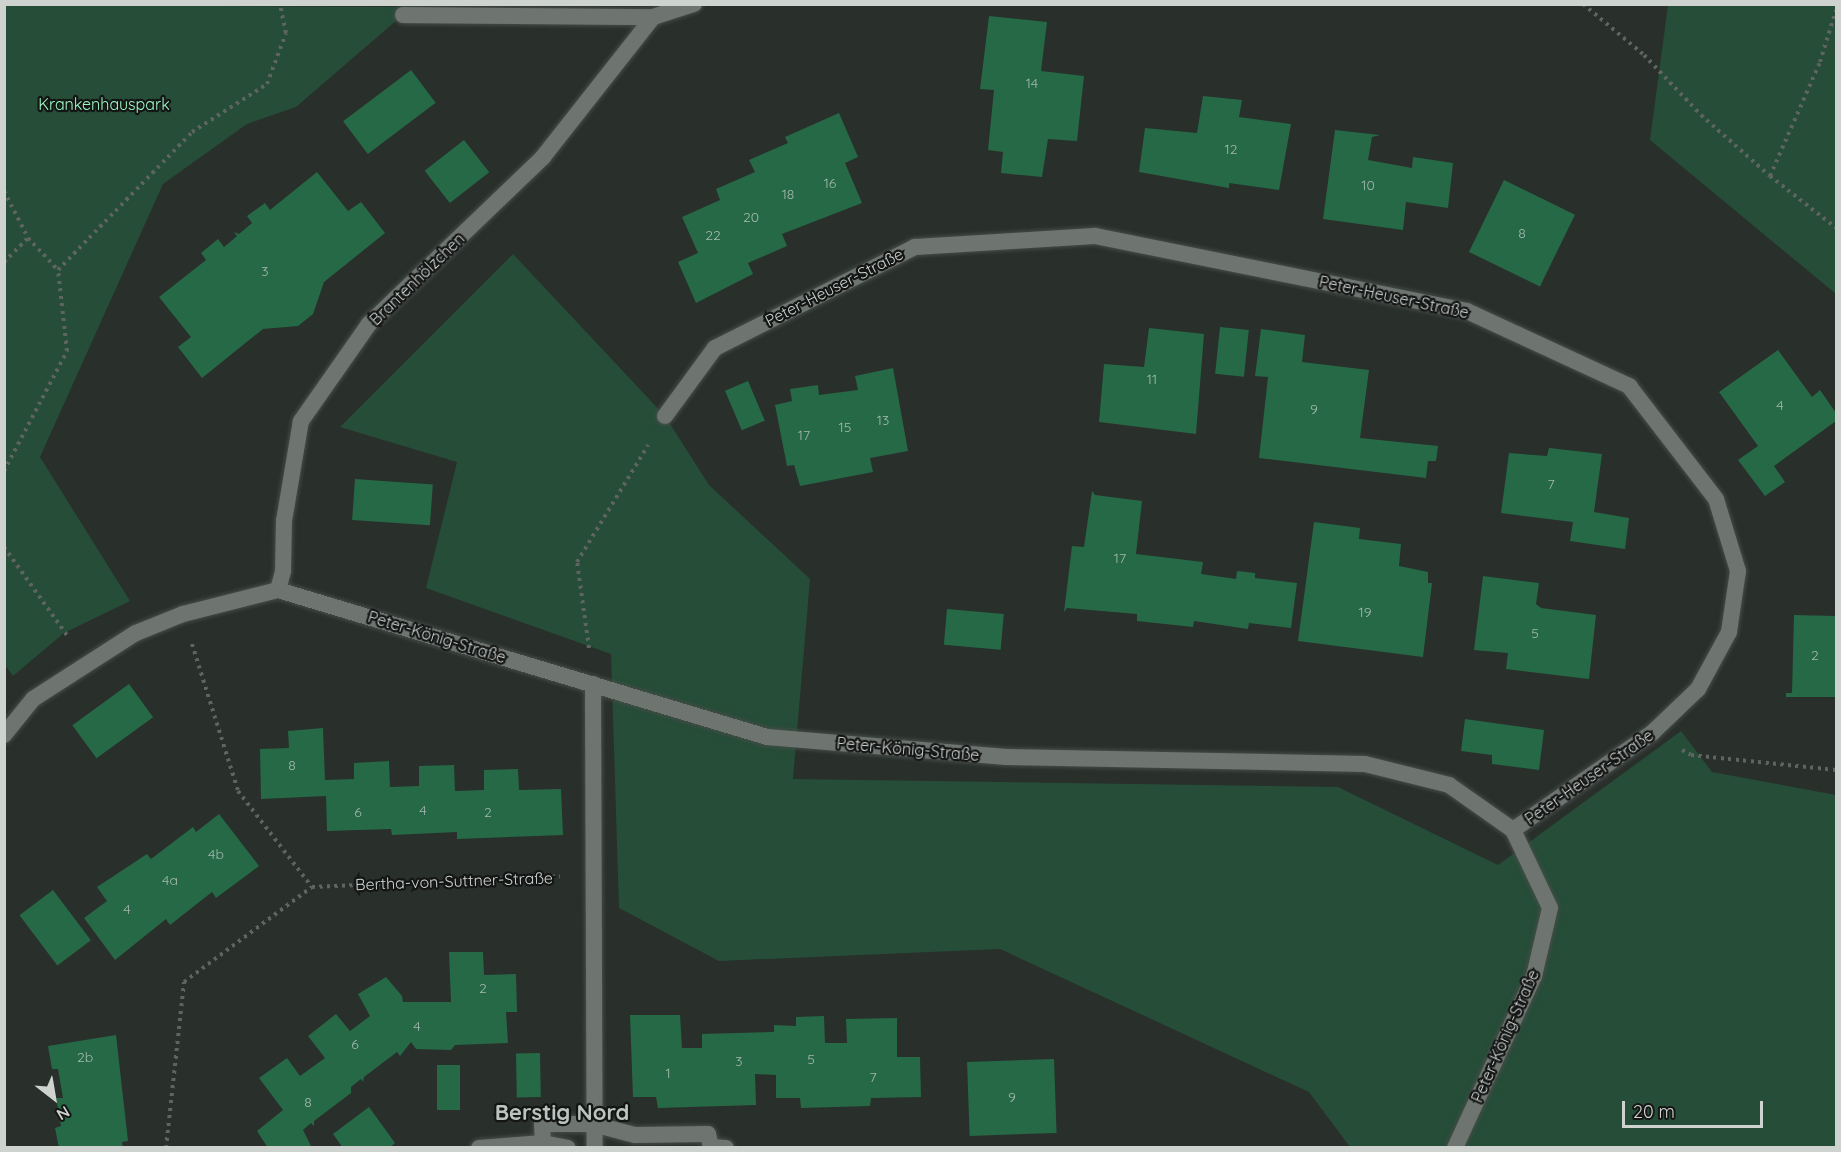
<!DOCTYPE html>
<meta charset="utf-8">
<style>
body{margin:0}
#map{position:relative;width:1841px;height:1152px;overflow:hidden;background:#292f2b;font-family:Quicksand,sans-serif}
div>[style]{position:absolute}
.green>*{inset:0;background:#254d37}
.building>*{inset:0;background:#266946;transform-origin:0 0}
.path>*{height:4px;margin-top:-2px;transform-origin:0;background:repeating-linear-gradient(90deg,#5e6460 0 3px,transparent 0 7.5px)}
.roads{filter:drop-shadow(0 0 2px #464c49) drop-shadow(0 0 2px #464c49)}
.minor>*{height:16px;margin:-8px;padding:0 8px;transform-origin:8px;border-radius:8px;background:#6e7570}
span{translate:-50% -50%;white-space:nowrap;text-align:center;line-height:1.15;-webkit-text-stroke:4.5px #141615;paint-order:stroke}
.number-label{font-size:14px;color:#a4b8ae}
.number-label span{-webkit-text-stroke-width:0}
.park-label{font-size:16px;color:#9bf9c3}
.street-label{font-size:16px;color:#ced3d0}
.district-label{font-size:22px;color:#bcc4bf;font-weight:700}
.frame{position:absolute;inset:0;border:6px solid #ced3d0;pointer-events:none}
.north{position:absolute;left:24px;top:1068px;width:60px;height:60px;-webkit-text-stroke:4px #141615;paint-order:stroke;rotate:149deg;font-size:16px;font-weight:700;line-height:24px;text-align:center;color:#ced3d0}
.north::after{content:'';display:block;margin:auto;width:21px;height:27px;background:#ced3d0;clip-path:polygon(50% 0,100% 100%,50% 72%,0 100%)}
.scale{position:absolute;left:1622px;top:1101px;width:141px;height:27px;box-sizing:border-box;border:3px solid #ced3d0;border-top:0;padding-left:8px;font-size:18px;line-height:21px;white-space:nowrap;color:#ced3d0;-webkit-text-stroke:4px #141615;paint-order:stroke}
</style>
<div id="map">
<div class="green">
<i style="clip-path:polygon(5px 5px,412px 7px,296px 107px,247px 124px,163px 184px,40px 457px,130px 601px,64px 633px,13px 676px,5px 665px)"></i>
<i style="clip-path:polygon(1668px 5px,1836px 5px,1836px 294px,1650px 140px)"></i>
<i style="clip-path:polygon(513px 254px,665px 416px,709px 485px,810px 579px,793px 779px,1338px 787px,1498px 865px,1681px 731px,1712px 772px,1836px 795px,1836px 1147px,1350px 1147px,1309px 1092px,1000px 949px,719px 961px,619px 908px,611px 654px,426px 588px,457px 462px,340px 427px)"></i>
</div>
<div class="building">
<i style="clip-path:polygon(989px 16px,1047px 22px,1041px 71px,1084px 76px,1077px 141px,1048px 139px,1042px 177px,1001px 173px,1003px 152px,988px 150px,994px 90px,980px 89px)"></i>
<i style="left:411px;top:70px;width:41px;height:85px;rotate:53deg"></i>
<i style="clip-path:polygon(1203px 96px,1242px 100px,1239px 117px,1291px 124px,1279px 190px,1229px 183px,1229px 188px,1139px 172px,1145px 128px,1197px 133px)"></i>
<i style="clip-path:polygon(839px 113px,858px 157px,845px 163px,862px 203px,782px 234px,787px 246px,748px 263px,753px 274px,696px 303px,678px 262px,698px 253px,682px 217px,720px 200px,716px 189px,755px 172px,749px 160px,788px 143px,785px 137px)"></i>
<i style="clip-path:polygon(1335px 130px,1380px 135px,1372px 137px,1368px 160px,1412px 168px,1413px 157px,1453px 163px,1448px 208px,1406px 202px,1403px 230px,1323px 219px)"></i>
<i style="left:464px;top:140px;width:41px;height:50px;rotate:52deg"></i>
<i style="clip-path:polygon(317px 172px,348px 211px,361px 202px,385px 233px,324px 282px,313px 314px,298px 326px,263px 329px,202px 378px,178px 347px,191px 337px,159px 297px,206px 260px,201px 253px,218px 239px,224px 247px,237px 236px,234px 232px,239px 234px,252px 223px,247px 216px,265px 203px,270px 210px)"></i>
<i style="left:1504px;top:180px;width:79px;height:80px;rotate:26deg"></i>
<i style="left:1220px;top:327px;width:29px;height:47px;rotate:6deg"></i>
<i style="clip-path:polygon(1149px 328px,1204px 334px,1196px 434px,1099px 422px,1104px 364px,1144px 367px)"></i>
<i style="clip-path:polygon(1261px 329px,1305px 335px,1302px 362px,1369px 370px,1360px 438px,1438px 446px,1436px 461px,1428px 461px,1426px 478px,1259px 458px,1268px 377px,1255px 376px)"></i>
<i style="clip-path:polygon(1778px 350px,1812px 397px,1820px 390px,1836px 413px,1836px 421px,1774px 466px,1785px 482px,1765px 496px,1738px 460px,1758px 446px,1719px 392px)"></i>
<i style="clip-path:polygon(893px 368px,908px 451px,870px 458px,873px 472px,800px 486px,794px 465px,787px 466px,775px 405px,792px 401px,790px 389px,818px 385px,819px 395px,858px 390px,855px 376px)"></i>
<i style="left:748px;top:381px;width:43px;height:25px;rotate:67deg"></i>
<i style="clip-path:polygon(1549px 448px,1602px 454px,1594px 512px,1629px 518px,1625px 549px,1570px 541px,1573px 522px,1501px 513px,1509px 453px,1547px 456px)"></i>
<i style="left:355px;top:479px;width:78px;height:41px;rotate:4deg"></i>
<i style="clip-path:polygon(1092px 491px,1095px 495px,1142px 501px,1136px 554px,1203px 562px,1201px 574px,1236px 579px,1237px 571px,1255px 573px,1255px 578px,1297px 583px,1291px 628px,1249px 623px,1248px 629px,1194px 621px,1193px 627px,1137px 621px,1137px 614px,1067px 608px,1064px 612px,1072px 546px,1084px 547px)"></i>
<i style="clip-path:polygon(1314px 522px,1360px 528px,1359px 539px,1401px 544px,1399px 566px,1428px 572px,1428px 583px,1432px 583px,1423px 657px,1298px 641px)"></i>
<i style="clip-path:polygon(1483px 576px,1539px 583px,1536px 604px,1541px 608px,1596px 615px,1589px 679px,1506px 669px,1508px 653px,1474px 650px)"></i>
<i style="left:947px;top:609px;width:57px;height:36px;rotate:5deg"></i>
<i style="clip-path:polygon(1794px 615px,1836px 616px,1836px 697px,1786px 697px,1786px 693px,1792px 693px)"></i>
<i style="left:129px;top:684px;width:41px;height:70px;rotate:54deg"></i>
<i style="clip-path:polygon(1465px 719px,1544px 730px,1539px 770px,1492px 764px,1492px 755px,1461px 751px)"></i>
<i style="clip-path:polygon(323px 728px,325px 780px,354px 779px,354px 763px,389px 761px,390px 787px,419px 786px,419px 766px,454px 765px,455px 791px,484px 790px,484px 770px,518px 769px,519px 790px,561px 789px,563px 835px,457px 839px,457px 832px,392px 835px,391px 829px,327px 831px,326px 796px,261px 799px,260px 749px,289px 748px,288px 731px)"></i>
<i style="clip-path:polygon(219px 814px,259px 866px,216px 898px,212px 892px,170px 925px,166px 919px,115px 960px,84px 918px,107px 901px,97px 887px,147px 854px,151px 859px,193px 827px,196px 832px)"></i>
<i style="left:53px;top:890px;width:63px;height:42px;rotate:53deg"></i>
<i style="clip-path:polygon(449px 952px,483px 952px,484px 975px,516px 974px,517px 1012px,506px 1012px,508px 1043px,455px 1045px,451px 1050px,416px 1049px,411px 1042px,400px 1056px,397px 1052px,364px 1077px,363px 1082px,361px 1079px,351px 1087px,351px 1093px,314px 1121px,314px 1126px,311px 1123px,303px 1130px,312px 1148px,268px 1148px,257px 1131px,283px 1110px,259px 1078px,287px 1058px,300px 1076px,325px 1058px,308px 1036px,336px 1014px,350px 1031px,370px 1016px,358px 994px,386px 977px,402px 996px,403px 1002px,451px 1002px)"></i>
<i style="clip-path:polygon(630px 1015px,680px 1015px,682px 1048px,702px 1048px,702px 1034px,774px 1032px,774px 1025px,796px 1026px,796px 1017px,824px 1016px,825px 1043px,847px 1043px,846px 1019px,897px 1018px,897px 1057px,920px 1057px,921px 1097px,871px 1098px,870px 1106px,801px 1108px,800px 1098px,776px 1098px,776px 1075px,755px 1074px,756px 1105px,658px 1108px,656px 1097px,633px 1097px)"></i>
<i style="clip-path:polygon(116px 1035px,128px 1141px,122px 1142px,123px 1148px,59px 1148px,55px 1128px,61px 1126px,56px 1098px,63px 1098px,58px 1069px,52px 1069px,48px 1046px)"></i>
<i style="left:540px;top:1053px;width:44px;height:24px;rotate:89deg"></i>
<i style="left:1054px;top:1059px;width:74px;height:87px;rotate:88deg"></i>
<i style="left:437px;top:1065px;width:23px;height:45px"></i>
<i style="clip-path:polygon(369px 1107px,395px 1143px,389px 1148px,343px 1148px,333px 1134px)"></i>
</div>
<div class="path">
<i style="left:1583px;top:4px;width:80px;rotate:39.9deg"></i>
<i style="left:1644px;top:55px;width:83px;rotate:46.5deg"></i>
<i style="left:1701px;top:115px;width:92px;rotate:41.5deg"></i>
<i style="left:1770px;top:176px;width:84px;rotate:38.2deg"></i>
<i style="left:1770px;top:176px;width:124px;rotate:-66.3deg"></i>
<i style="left:1820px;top:62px;width:54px;rotate:-72.9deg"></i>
<i style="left:4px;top:191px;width:53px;rotate:62.9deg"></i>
<i style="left:4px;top:262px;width:34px;rotate:-45deg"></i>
<i style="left:28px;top:238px;width:44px;rotate:46.8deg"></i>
<i style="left:58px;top:270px;width:192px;rotate:-45.8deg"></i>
<i style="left:192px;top:132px;width:89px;rotate:-32.6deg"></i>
<i style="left:267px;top:84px;width:54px;rotate:-69.6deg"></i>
<i style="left:286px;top:33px;width:30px;rotate:-102deg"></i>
<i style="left:4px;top:471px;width:136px;rotate:-62.3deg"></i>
<i style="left:67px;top:351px;width:81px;rotate:-96.3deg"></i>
<i style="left:4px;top:547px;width:112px;rotate:54.5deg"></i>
<i style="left:192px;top:644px;width:154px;rotate:72.6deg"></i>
<i style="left:238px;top:791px;width:121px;rotate:52.4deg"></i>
<i style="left:589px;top:648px;width:87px;rotate:-97.9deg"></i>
<i style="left:577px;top:562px;width:137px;rotate:-58.7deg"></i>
<i style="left:1682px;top:750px;width:10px;rotate:29deg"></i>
<i style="left:1691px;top:755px;width:146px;rotate:5.9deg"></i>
<i style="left:312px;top:887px;width:248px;rotate:-2.5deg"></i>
<i style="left:166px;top:1148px;width:167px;rotate:-83.8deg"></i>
<i style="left:184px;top:982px;width:159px;rotate:-36.6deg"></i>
</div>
<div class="roads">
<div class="minor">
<i style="left:403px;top:15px;width:250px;rotate:0.5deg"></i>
<i style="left:665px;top:416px;width:84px;rotate:-53.7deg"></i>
<i style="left:715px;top:348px;width:224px;rotate:-26.8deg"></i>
<i style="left:915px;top:247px;width:180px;rotate:-3.5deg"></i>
<i style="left:1095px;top:236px;width:379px;rotate:11.4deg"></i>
<i style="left:1467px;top:311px;width:179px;rotate:24.8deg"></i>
<i style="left:1629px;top:386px;width:143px;rotate:52.4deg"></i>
<i style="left:1716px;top:499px;width:75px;rotate:73deg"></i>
<i style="left:1738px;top:571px;width:62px;rotate:98.4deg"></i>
<i style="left:1729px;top:632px;width:65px;rotate:118.5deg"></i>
<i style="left:1698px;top:689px;width:64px;rotate:136.3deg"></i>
<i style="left:1652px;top:733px;width:169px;rotate:145.1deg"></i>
<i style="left:278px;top:590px;width:20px;rotate:-75deg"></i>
<i style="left:283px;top:571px;width:50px;rotate:-88.9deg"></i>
<i style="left:284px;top:521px;width:101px;rotate:-80.4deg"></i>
<i style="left:301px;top:421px;width:118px;rotate:-55deg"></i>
<i style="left:369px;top:324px;width:241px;rotate:-43.8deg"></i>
<i style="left:543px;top:157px;width:178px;rotate:-51.8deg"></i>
<i style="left:653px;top:17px;width:43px;rotate:-17.6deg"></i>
<i style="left:593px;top:684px;width:464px;rotate:89.8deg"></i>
<i style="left:4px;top:735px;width:46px;rotate:-51.1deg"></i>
<i style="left:33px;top:699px;width:122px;rotate:-32.7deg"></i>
<i style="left:136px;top:633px;width:51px;rotate:-22deg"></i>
<i style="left:183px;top:614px;width:98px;rotate:-14.2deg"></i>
<i style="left:278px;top:590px;width:511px;rotate:16.73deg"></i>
<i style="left:767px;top:737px;width:240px;rotate:4.8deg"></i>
<i style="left:1006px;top:757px;width:359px;rotate:1.1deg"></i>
<i style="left:1365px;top:764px;width:87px;rotate:14deg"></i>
<i style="left:1449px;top:785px;width:78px;rotate:35.1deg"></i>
<i style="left:1513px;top:830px;width:86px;rotate:64.6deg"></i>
<i style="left:1550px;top:908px;width:70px;rotate:103.2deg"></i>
<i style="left:1534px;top:976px;width:189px;rotate:114.7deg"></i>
<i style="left:543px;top:1143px;width:25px;rotate:11deg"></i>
<i style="left:479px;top:1148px;width:64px;rotate:-4.5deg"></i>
<i style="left:543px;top:1143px;width:19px;rotate:-93deg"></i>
<i style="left:542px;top:1124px;width:51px"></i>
<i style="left:593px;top:1124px;width:43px;rotate:14.7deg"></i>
<i style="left:635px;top:1135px;width:73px;rotate:-0.8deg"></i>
<i style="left:708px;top:1134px;width:13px;rotate:77deg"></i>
<i style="left:711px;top:1147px;width:15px;rotate:4deg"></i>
</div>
</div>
<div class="number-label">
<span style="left:1032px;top:83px">14</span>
<span style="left:1231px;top:149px">12</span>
<span style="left:830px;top:183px">16</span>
<span style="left:1368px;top:185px">10</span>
<span style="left:788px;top:194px">18</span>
<span style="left:751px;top:217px">20</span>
<span style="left:1522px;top:233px">8</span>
<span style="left:713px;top:235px">22</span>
<span style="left:265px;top:271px">3</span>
<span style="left:1152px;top:379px">11</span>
<span style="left:1780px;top:405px">4</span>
<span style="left:1314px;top:409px">9</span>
<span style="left:883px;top:420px">13</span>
<span style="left:845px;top:427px">15</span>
<span style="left:804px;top:435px">17</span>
<span style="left:1551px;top:484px">7</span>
<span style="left:1120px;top:558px">17</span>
<span style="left:1365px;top:612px">19</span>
<span style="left:1535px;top:633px">5</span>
<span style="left:1815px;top:655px">2</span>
<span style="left:292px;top:765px">8</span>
<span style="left:423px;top:810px">4</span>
<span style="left:358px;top:812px">6</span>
<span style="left:488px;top:812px">2</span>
<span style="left:216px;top:854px">4b</span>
<span style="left:170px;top:880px">4a</span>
<span style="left:127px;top:909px">4</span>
<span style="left:483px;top:988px">2</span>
<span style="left:417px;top:1026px">4</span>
<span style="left:355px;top:1044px">6</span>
<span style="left:85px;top:1057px">2b</span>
<span style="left:811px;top:1059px">5</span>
<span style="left:739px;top:1061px">3</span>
<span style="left:668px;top:1073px">1</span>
<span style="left:873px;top:1077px">7</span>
<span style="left:1012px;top:1097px">9</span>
<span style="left:308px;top:1102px">8</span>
</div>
<div class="park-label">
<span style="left:104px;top:104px">Krankenhauspark</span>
</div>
<div class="street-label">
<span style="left:417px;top:279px;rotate:-44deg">Brantenhölzchen</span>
<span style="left:834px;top:287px;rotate:-27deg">Peter-Heuser-Straße</span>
<span style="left:1394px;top:297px;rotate:12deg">Peter-Heuser-Straße</span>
<span style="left:437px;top:637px;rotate:17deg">Peter-König-Straße</span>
<span style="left:908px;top:749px;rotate:5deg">Peter-König-Straße</span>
<span style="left:1589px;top:777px;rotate:-35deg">Peter-Heuser-Straße</span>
<span style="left:454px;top:881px;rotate:-2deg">Bertha-von-Suttner-Straße</span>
<span style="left:1505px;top:1036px;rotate:-66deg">Peter-König-Straße</span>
</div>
<div class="district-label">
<span style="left:562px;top:1113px">Berstig Nord</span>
</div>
<div class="frame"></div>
<div class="north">N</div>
<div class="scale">20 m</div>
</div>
